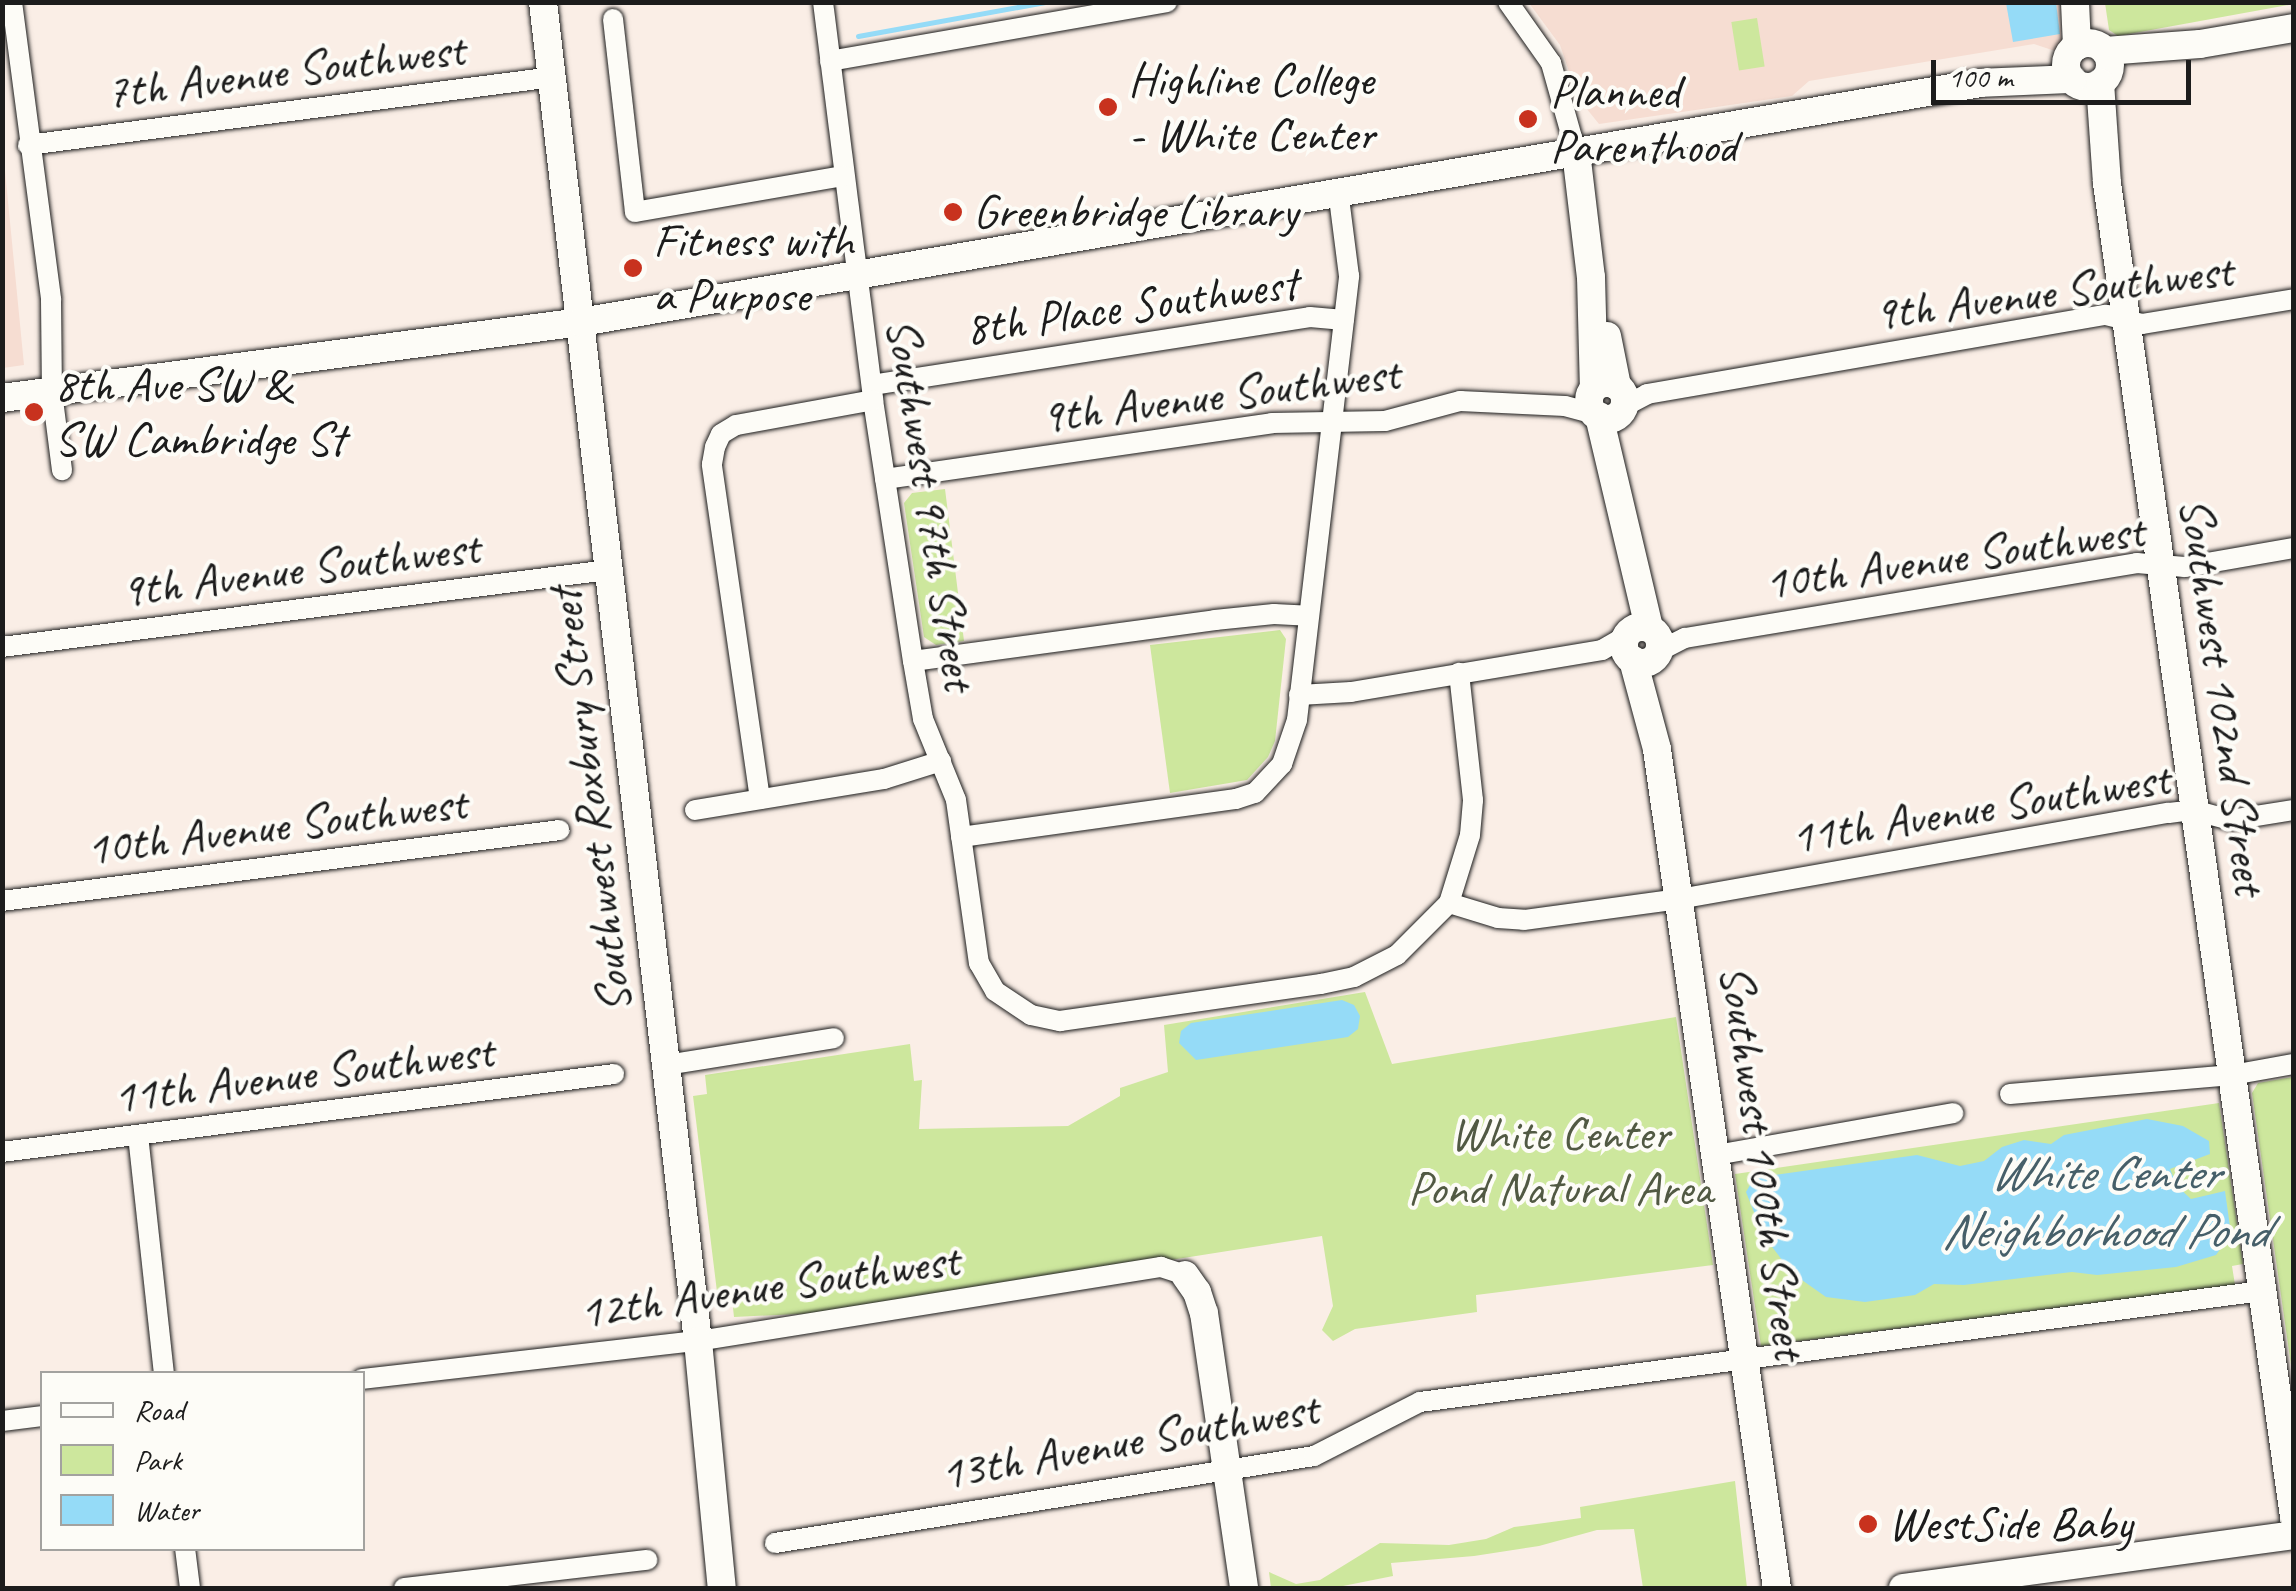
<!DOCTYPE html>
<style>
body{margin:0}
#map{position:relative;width:2296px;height:1591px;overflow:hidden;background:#faeee6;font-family:Caveat,sans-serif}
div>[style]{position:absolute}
.built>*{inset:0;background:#f6ddd2}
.green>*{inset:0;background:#cde79d;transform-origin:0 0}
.water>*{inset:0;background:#95dbf7}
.stream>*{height:5px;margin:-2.5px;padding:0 2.5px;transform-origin:2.5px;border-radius:2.5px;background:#95dbf7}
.roads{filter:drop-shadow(0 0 2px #1c1c1c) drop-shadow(0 0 2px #1c1c1c)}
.street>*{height:20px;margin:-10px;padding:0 10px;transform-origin:10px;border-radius:10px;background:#fdfcf7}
.secondary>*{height:28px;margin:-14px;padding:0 14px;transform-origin:14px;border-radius:14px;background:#fdfcf7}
.secondary>.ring{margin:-14px;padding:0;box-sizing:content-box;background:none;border:28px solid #fdfcf7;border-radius:50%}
.dots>*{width:28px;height:28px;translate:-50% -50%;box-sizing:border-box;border:5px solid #fdfcf7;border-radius:50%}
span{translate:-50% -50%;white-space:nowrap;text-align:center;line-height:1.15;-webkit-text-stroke:8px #fdfcf7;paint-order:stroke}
.street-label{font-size:48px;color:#1c1c1c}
.poi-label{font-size:48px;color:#1c1c1c}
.left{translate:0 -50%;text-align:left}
.park-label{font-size:48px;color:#515943}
.water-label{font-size:50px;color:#465f69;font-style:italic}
.frame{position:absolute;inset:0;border:5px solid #1c1c1c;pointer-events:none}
.legend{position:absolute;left:40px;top:1371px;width:325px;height:180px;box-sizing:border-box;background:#fdfcf7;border:2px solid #a3a29f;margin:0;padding:12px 18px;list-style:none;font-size:30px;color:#1c1c1c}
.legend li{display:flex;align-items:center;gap:20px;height:50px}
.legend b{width:50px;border:2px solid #a3a29f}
.scale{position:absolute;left:1931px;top:60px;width:260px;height:45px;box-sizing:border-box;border:5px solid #1c1c1c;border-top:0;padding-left:12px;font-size:30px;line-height:35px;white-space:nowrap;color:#1c1c1c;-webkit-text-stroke:8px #fdfcf7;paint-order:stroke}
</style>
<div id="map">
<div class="built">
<i style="clip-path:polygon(1529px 3px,2059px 3px,2062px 48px,2055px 51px,2034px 44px,1809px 81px,1792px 96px,1599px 124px,1578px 98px,1560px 45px)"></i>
<i style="clip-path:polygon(2px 140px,24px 365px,3px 368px,2px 368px)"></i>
</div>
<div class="green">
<i style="clip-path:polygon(2105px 3px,2293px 2px,2294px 4px,2118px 36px,2109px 30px)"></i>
<i style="left:1757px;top:18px;width:49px;height:26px;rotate:81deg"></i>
<i style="clip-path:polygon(945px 489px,964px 641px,936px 645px,924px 637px,904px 503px,912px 493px)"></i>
<i style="clip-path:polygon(1280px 630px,1286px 639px,1275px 741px,1268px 757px,1247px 780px,1170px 793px,1150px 645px)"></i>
<i style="clip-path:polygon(1365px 992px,1392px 1064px,1676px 1017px,1713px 1265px,1476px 1295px,1477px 1312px,1355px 1329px,1333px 1341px,1322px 1330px,1333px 1306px,1322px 1236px,842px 1312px,734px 1317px,732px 1299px,718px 1300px,693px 1096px,707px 1094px,705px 1075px,910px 1044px,914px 1081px,922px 1080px,919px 1129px,1068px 1126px,1120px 1096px,1120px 1088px,1168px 1072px,1164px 1025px)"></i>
<i style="clip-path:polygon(2293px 1077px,2294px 1077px,2293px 1379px,2252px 1093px,2258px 1083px)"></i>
<i style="clip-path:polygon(2219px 1103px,2243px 1264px,2232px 1266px,2235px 1285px,1761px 1346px,1735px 1174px)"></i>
<i style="clip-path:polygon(1735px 1481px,1747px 1588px,1643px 1588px,1634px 1529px,1597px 1530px,1539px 1546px,1474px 1556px,1391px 1563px,1393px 1576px,1333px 1588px,1271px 1588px,1269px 1572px,1296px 1584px,1320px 1580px,1380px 1543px,1449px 1545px,1486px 1539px,1514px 1527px,1581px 1518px,1580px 1507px)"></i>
</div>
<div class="water">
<i style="clip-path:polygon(2006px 3px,2056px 3px,2060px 34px,2013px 42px)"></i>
<i style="clip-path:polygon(1342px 1000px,1354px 1005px,1360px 1016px,1358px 1029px,1348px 1037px,1196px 1060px,1179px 1043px,1181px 1031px,1191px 1023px)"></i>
<i style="clip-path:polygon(2147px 1119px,2183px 1126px,2209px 1141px,2210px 1154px,2170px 1169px,2177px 1186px,2191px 1199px,2225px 1191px,2231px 1234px,2216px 1255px,2176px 1267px,2097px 1275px,2072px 1272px,1964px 1285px,1934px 1284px,1915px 1295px,1865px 1302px,1826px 1297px,1792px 1273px,1763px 1235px,1746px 1192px,1754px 1178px,1917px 1155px,1960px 1166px,1984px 1161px,2002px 1147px,2024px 1140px,2051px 1144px,2064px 1135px)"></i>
</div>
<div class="stream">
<i style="left:858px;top:36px;width:190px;rotate:-10.3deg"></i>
</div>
<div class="roads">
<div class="street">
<i style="left:12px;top:2px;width:301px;rotate:82.5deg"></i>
<i style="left:51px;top:300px;width:92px;rotate:89.4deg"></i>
<i style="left:52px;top:392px;width:79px;rotate:82.7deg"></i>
<i style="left:823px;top:2px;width:401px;rotate:82.8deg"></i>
<i style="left:873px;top:400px;width:264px;rotate:81.3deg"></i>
<i style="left:913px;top:661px;width:59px;rotate:80.2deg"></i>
<i style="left:923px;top:719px;width:87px;rotate:67.8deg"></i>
<i style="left:956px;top:800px;width:165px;rotate:82deg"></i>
<i style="left:979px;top:963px;width:32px;rotate:60deg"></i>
<i style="left:995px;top:991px;width:43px;rotate:33.7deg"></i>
<i style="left:1031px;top:1015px;width:30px;rotate:12deg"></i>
<i style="left:1060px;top:1021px;width:264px;rotate:-8.1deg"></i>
<i style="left:1321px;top:984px;width:34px;rotate:-12deg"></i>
<i style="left:1354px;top:977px;width:48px;rotate:-27.1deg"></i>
<i style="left:1397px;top:955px;width:74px;rotate:-45deg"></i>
<i style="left:1449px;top:903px;width:71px;rotate:-72.8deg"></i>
<i style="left:1470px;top:835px;width:35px;rotate:-85deg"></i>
<i style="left:1473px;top:800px;width:128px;rotate:-96.3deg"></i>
<i style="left:1508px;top:2px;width:75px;rotate:54.8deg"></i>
<i style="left:1551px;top:63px;width:92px;rotate:74.3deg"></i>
<i style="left:613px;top:19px;width:194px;rotate:83.5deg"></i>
<i style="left:635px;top:212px;width:212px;rotate:-9.8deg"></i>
<i style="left:830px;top:61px;width:342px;rotate:-9.9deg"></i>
<i style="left:28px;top:145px;width:529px;rotate:-7.38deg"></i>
<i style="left:872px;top:385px;width:443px;rotate:-8.8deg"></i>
<i style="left:1310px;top:317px;width:34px;rotate:5deg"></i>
<i style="left:1623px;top:407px;width:27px;rotate:-28deg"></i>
<i style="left:1647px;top:394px;width:466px;rotate:-9.8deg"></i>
<i style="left:2106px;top:315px;width:37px;rotate:14deg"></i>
<i style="left:2142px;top:324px;width:154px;rotate:-9.3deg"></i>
<i style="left:885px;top:479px;width:391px;rotate:-8.2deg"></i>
<i style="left:1272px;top:423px;width:113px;rotate:-1deg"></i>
<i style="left:1385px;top:421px;width:78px;rotate:-14.9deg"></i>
<i style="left:1460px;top:401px;width:105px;rotate:2.7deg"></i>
<i style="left:1565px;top:406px;width:31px;rotate:15deg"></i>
<i style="left:2px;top:647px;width:611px;rotate:-7.24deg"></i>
<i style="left:1659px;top:651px;width:29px;rotate:-27deg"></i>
<i style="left:1685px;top:638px;width:458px;rotate:-9.4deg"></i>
<i style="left:2137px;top:563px;width:48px;rotate:4.8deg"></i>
<i style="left:2185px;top:567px;width:111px;rotate:-9.9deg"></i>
<i style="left:913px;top:661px;width:305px;rotate:-7.7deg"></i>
<i style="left:1215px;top:620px;width:59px;rotate:-5.8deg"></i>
<i style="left:1274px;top:614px;width:34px;rotate:3deg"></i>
<i style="left:1299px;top:695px;width:52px;rotate:-3.3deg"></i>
<i style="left:1351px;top:692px;width:254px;rotate:-9.5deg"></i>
<i style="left:1602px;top:650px;width:30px;rotate:-30deg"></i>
<i style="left:760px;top:799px;width:338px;rotate:-98.2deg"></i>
<i style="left:712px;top:464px;width:17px;rotate:-80deg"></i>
<i style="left:715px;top:447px;width:14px;rotate:-65deg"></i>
<i style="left:721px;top:434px;width:17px;rotate:-31deg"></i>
<i style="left:736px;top:425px;width:139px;rotate:-10.3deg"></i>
<i style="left:695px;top:810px;width:192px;rotate:-9.3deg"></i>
<i style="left:884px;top:779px;width:60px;rotate:-17.5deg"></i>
<i style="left:961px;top:837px;width:278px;rotate:-7.9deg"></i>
<i style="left:1236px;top:799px;width:20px;rotate:-18deg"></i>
<i style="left:1255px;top:793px;width:40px;rotate:-47deg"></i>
<i style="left:1282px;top:764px;width:46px;rotate:-71.2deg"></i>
<i style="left:1297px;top:720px;width:447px;rotate:-83.3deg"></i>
<i style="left:1349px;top:276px;width:87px;rotate:-97.3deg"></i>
<i style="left:2px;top:901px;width:562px;rotate:-7.25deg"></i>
<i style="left:1449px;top:903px;width:51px;rotate:17deg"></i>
<i style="left:1498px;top:918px;width:26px;rotate:4deg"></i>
<i style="left:1524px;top:920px;width:156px;rotate:-7.7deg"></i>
<i style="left:1679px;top:899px;width:497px;rotate:-10deg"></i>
<i style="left:2169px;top:813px;width:24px;rotate:-7deg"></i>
<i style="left:2193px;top:810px;width:39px;rotate:15deg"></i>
<i style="left:2231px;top:820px;width:64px;rotate:-9deg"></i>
<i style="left:666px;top:1065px;width:170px;rotate:-9.1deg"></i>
<i style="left:2010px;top:1094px;width:223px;rotate:-4.9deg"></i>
<i style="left:2232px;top:1075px;width:63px;rotate:-10.1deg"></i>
<i style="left:138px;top:1135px;width:240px;rotate:83.8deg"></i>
<i style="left:2px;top:1152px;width:617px;rotate:-7.26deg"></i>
<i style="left:1716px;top:1155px;width:241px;rotate:-10deg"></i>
<i style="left:362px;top:1379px;width:338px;rotate:-6.5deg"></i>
<i style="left:698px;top:1341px;width:469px;rotate:-9.1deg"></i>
<i style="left:1161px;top:1267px;width:25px;rotate:18deg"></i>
<i style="left:2px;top:1421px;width:40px;rotate:-7.1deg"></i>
<i style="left:775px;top:1543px;width:546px;rotate:-9.17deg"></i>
<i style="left:1314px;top:1456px;width:119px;rotate:-27deg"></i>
<i style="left:1420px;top:1402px;width:849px;rotate:-7.51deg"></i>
<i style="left:185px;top:1548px;width:40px;rotate:82.9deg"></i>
<i style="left:404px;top:1588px;width:245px;rotate:-6.6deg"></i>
</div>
<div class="secondary">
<i style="left:543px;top:2px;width:1348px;rotate:83.4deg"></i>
<i style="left:698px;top:1341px;width:248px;rotate:84.5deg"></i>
<i style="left:2075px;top:2px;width:44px;rotate:87.4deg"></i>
<i class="ring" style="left:2066px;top:43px;width:16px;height:16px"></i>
<i style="left:2105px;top:51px;width:95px;rotate:-4.2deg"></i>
<i style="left:2200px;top:44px;width:95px;rotate:-9.7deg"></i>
<i style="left:2100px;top:83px;width:100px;rotate:86deg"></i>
<i style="left:2107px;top:183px;width:1347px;rotate:82.02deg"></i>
<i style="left:1576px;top:152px;width:126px;rotate:83.2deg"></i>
<i style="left:1591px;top:277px;width:111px;rotate:88.5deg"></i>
<i style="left:1607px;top:336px;width:51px;rotate:78.7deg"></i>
<i class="ring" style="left:1589px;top:383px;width:8px;height:8px"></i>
<i style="left:2px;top:398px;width:584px;rotate:-7.48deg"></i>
<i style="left:581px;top:322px;width:1419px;rotate:-9.69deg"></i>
<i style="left:1980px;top:83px;width:92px;rotate:-2.5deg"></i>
<i style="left:1599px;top:416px;width:218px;rotate:76.7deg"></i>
<i class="ring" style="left:1624px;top:627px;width:8px;height:8px"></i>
<i style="left:1633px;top:660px;width:92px;rotate:74.9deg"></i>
<i style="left:1657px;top:749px;width:848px;rotate:81.86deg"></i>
<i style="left:1185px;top:1275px;width:21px;rotate:55deg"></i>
<i style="left:1197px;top:1292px;width:22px;rotate:72deg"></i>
<i style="left:1204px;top:1313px;width:278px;rotate:81.7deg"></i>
<i style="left:1903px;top:1588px;width:395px;rotate:-7.7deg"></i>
</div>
</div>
<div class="dots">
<i style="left:1108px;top:107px;background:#c8321e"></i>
<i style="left:1528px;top:119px;background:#c8321e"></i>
<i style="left:953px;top:212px;background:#c8321e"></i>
<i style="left:633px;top:268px;background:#c8321e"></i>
<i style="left:34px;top:412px;background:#c8321e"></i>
<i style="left:1868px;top:1524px;background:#c8321e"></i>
</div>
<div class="street-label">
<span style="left:285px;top:71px;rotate:-7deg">7th Avenue Southwest</span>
<span style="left:2053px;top:292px;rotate:-7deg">9th Avenue Southwest</span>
<span style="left:1131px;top:306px;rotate:-8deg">8th Place Southwest</span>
<span style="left:1220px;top:395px;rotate:-7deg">9th Avenue Southwest</span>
<span style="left:931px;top:504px;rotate:81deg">Southwest 97th Street</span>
<span style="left:1954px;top:557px;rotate:-8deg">10th Avenue Southwest</span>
<span style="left:300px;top:569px;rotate:-7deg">9th Avenue Southwest</span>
<span style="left:2223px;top:696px;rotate:82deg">Southwest 102nd Street</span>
<span style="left:590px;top:801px;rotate:-97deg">Southwest Roxbury Street</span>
<span style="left:1980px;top:808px;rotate:-9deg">11th Avenue Southwest</span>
<span style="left:276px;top:826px;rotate:-7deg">10th Avenue Southwest</span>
<span style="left:303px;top:1074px;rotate:-7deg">11th Avenue Southwest</span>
<span style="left:1763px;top:1162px;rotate:82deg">Southwest 100th Street</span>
<span style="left:769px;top:1286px;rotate:-8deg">12th Avenue Southwest</span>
<span style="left:1129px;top:1441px;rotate:-10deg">13th Avenue Southwest</span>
</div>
<div class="poi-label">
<span class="left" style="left:1128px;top:107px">Highline College<br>- White Center</span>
<span class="left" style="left:1550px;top:119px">Planned<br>Parenthood</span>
<span class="left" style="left:973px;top:212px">Greenbridge Library</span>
<span class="left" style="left:653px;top:268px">Fitness with<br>a Purpose</span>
<span class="left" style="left:54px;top:412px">8th Ave SW &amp;<br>SW Cambridge St</span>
<span class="left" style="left:1888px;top:1524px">WestSide Baby</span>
</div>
<div class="park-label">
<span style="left:1560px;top:1161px">White Center<br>Pond Natural Area</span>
</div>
<div class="water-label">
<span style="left:2104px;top:1201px">White Center<br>Neighborhood Pond</span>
</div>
<div class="frame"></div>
<ul class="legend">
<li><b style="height:12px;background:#fdfcf7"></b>Road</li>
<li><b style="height:28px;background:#cde79d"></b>Park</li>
<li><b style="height:28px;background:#95dbf7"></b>Water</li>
</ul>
<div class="scale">100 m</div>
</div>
